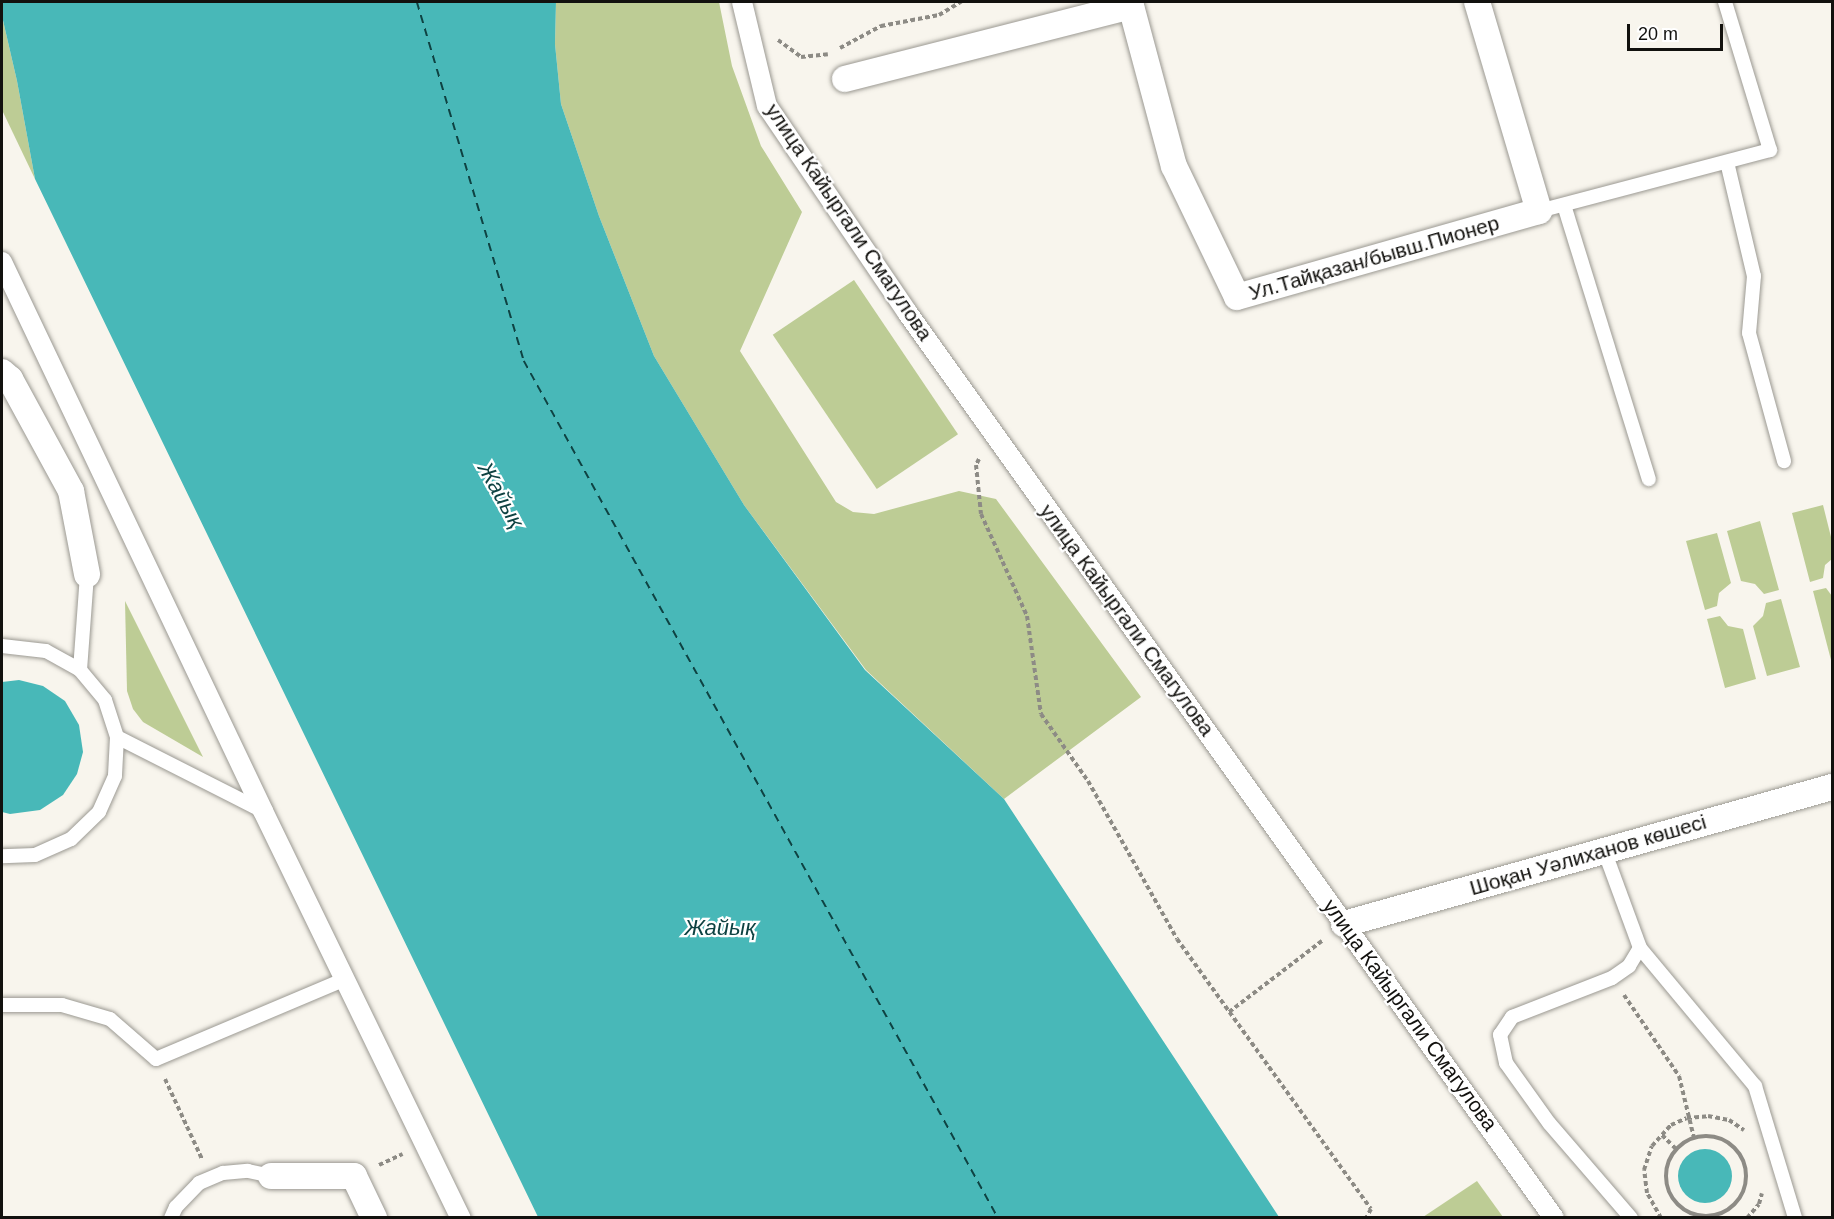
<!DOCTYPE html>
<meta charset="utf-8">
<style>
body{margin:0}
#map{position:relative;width:1834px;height:1219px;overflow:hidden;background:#f8f5ed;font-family:Helvetica,sans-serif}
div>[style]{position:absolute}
.green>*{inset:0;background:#bdcc95;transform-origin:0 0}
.water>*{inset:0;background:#48b8b8}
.round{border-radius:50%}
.ferry>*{height:1.5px;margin-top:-0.75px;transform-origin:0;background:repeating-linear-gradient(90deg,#0e4242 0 8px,transparent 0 14px)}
.path>*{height:4px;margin-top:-2px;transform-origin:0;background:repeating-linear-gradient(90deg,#8d8b85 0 4.5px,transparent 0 7.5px)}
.path>.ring{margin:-2px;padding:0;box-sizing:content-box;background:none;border:4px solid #8d8b85;border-radius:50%}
.roads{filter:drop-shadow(0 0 2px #9b9992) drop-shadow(0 0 2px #9b9992)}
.service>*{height:14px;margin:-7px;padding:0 7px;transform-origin:7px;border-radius:7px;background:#fff}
.pedestrian>*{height:20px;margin:-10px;padding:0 10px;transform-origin:10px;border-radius:10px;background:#fff}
.minor>*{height:26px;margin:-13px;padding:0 13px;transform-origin:13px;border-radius:13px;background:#fff}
span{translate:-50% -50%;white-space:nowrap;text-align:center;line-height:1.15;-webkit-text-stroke:4.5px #fff;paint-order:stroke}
.street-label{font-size:21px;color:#12110e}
.water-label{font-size:22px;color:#0e4242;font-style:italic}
.frame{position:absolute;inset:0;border:3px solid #12110e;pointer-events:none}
.scale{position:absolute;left:1627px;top:24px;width:96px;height:27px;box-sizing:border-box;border:3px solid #12110e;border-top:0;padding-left:8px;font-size:18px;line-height:21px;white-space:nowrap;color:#12110e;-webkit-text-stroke:4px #fff;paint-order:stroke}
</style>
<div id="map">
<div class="green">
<i style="clip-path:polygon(556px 2px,719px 2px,732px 66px,761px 146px,802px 212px,740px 351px,836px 502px,853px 512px,874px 514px,959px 491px,996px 499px,1141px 697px,1004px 799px,866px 670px,744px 505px,654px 356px,599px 216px,561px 104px,555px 44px)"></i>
<i style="clip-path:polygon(2px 16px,17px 81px,35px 179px,2px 110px)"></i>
<i style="left:854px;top:280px;width:186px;height:98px;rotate:56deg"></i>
<i style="clip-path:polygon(1823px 505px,1832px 541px,1832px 559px,1825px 565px,1823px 578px,1810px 582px,1792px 513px)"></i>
<i style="clip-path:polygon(1760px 521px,1779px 590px,1764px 594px,1755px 584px,1741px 581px,1727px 531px)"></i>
<i style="clip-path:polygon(1717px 533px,1731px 583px,1719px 593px,1717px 606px,1705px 610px,1686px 541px)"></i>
<i style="clip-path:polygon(1826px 588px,1832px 596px,1831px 660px,1813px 591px)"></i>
<i style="clip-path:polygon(1781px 599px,1800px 667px,1767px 676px,1753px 626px,1763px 616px,1766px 603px)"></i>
<i style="clip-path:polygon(125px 601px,203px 757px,143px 722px,133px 709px,127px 691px)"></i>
<i style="clip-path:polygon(1720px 616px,1728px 626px,1743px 629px,1756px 679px,1725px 688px,1707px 619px)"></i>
<i style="clip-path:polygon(1477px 1181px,1503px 1217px,1423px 1217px)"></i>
</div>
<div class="water">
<i style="clip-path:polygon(2px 2px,556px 2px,555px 44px,561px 104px,599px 216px,654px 356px,744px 505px,865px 670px,1004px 799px,1279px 1217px,538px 1217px,35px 179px,17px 81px,2px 16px)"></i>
<i style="clip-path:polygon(19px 680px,43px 686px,65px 701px,79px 725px,83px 752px,77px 774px,63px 795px,40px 810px,10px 814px,2px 812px,2px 682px)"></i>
<i class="round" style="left:1678px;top:1149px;width:54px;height:54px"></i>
</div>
<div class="ferry">
<i style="left:417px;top:2px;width:375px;rotate:73.4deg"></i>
<i style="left:524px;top:361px;width:979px;rotate:61.05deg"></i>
</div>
<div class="path">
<i style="left:778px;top:40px;width:29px;rotate:36deg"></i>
<i style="left:801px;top:57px;width:27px;rotate:-6deg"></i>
<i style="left:840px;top:48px;width:47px;rotate:-28.2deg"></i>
<i style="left:881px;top:26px;width:59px;rotate:-10.7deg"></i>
<i style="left:939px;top:15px;width:26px;rotate:-31deg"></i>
<i style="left:979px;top:459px;width:7px;rotate:117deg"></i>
<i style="left:976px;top:465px;width:49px;rotate:84.2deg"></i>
<i style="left:981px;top:514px;width:112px;rotate:65.7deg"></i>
<i style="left:1027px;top:616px;width:99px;rotate:81.9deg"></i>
<i style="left:1041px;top:714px;width:82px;rotate:55deg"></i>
<i style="left:1088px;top:781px;width:181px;rotate:60.6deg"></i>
<i style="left:1177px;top:939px;width:332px;rotate:54.3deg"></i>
<i style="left:1371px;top:1209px;width:10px;rotate:119deg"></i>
<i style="left:1624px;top:995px;width:98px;rotate:55.8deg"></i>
<i style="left:1679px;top:1076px;width:64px;rotate:76.4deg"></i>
<i style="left:1229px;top:1012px;width:117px;rotate:-37.4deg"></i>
<i style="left:165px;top:1079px;width:88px;rotate:65.2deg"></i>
<i style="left:1662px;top:1135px;width:20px;rotate:45deg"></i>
<i class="ring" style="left:1666px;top:1136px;width:76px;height:76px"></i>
<i style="left:379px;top:1165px;width:26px;rotate:-25deg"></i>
<i style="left:1661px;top:1218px;width:29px;rotate:-119deg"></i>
<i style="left:1647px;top:1193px;width:23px;rotate:-97deg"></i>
<i style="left:1644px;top:1170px;width:25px;rotate:-72deg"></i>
<i style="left:1652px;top:1146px;width:28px;rotate:-48deg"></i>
<i style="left:1671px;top:1125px;width:17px;rotate:-24deg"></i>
<i style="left:1687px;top:1118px;width:21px;rotate:-5deg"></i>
<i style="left:1708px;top:1116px;width:21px;rotate:11deg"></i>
<i style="left:1729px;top:1120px;width:18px;rotate:34deg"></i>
<i style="left:1747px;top:1218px;width:18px;rotate:-49deg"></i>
<i style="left:1759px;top:1204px;width:11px;rotate:-75deg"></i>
</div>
<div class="roads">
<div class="service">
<i style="left:1727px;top:162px;width:117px;rotate:76.7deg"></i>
<i style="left:1754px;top:276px;width:57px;rotate:95deg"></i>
<i style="left:1749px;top:333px;width:133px;rotate:74.7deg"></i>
<i style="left:1564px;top:205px;width:287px;rotate:72.8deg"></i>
<i style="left:1539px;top:211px;width:239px;rotate:-14.8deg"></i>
<i style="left:1770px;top:150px;width:155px;rotate:-106.9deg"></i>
<i style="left:2px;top:646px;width:44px;rotate:6.5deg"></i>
<i style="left:46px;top:651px;width:39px;rotate:29deg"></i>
<i style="left:80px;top:670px;width:39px;rotate:50deg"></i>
<i style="left:105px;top:700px;width:39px;rotate:72deg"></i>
<i style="left:117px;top:737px;width:39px;rotate:93deg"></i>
<i style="left:115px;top:776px;width:39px;rotate:114deg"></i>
<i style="left:99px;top:812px;width:39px;rotate:136deg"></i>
<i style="left:71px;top:839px;width:39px;rotate:156deg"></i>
<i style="left:35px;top:855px;width:33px;rotate:178deg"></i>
<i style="left:80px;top:670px;width:96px;rotate:-85.8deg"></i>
<i style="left:117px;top:737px;width:164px;rotate:26.9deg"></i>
<i style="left:1604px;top:850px;width:104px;rotate:69.8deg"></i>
<i style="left:1640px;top:948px;width:180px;rotate:50.2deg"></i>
<i style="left:1755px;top:1086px;width:138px;rotate:73.1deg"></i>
<i style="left:2px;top:1005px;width:60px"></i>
<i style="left:62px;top:1005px;width:50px;rotate:16.3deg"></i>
<i style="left:110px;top:1019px;width:61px;rotate:41deg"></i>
<i style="left:156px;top:1059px;width:205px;rotate:-22.9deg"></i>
<i style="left:171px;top:1218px;width:12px;rotate:-66deg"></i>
<i style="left:176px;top:1207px;width:33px;rotate:-46deg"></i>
<i style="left:199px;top:1183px;width:26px;rotate:-23deg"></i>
<i style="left:223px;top:1173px;width:25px;rotate:-5deg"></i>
<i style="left:248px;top:1171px;width:24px;rotate:12deg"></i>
<i style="left:1631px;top:1218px;width:125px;rotate:-130.8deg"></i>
<i style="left:1549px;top:1123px;width:74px;rotate:-125.6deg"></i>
<i style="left:1506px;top:1063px;width:29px;rotate:-102deg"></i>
<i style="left:1500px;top:1035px;width:22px;rotate:-56deg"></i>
<i style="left:1512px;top:1017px;width:107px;rotate:-21.3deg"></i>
<i style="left:1612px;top:978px;width:21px;rotate:-35deg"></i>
<i style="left:1629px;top:966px;width:21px;rotate:-59deg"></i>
</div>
<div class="pedestrian">
<i style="left:742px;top:2px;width:107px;rotate:76.5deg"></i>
<i style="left:767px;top:106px;width:249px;rotate:55.8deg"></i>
<i style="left:907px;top:312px;width:1113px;rotate:54.47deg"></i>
<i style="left:2px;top:262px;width:608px;rotate:64.57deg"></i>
<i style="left:263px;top:811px;width:453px;rotate:64.1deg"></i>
</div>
<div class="minor">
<i style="left:845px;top:79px;width:295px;rotate:-14.3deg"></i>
<i style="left:1131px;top:6px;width:166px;rotate:75deg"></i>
<i style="left:1174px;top:166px;width:145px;rotate:64.3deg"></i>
<i style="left:1237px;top:297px;width:314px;rotate:-15.9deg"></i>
<i style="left:1539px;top:211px;width:218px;rotate:-106.5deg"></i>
<i style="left:2px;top:372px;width:11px;rotate:41deg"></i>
<i style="left:10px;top:379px;width:128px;rotate:61.4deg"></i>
<i style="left:71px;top:491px;width:85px;rotate:79.1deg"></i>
<i style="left:1344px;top:924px;width:507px;rotate:-15.68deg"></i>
<i style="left:271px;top:1176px;width:83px"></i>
<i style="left:354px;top:1176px;width:47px;rotate:64.5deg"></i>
</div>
</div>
<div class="street-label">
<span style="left:849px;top:222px;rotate:56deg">улица Кайыргали Смагулова</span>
<span style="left:1374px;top:258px;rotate:-16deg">Ул.Тайқазан/бывш.Пионер</span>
<span style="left:1127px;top:620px;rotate:54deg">улица Кайыргали Смагулова</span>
<span style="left:1588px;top:855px;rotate:-16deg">Шоқан Уәлиханов көшесі</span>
<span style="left:1410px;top:1015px;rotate:54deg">улица Кайыргали Смагулова</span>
</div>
<div class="water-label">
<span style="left:501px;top:495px;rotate:61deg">Жайық</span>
<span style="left:720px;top:928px">Жайық</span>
</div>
<div class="frame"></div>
<div class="scale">20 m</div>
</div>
